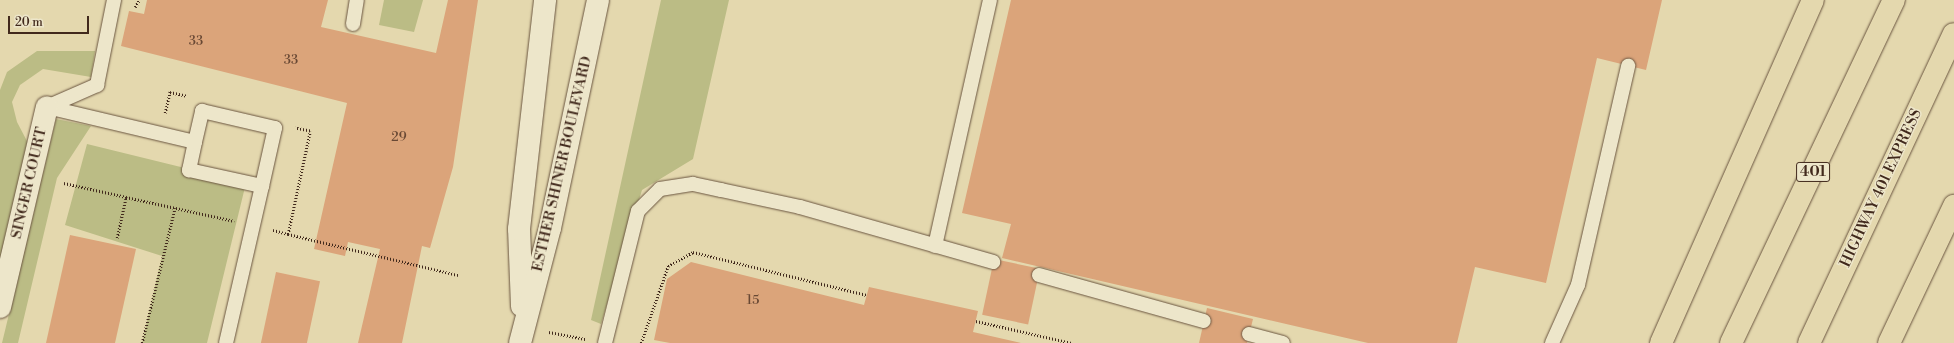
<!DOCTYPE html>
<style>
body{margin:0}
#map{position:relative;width:1954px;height:343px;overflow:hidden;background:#e4d8ae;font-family:"Libre Bodoni",serif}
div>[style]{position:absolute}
.green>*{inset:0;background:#bbbc85}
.building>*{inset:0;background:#dba47a;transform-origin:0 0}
.path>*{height:2.5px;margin-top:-1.25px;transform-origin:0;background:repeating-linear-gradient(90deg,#41291c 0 1px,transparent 0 3px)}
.roads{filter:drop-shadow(0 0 1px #6a5540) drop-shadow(0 0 1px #6a5540)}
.service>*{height:14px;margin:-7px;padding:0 7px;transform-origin:7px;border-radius:7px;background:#ede6ca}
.minor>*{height:22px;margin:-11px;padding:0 11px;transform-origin:11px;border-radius:11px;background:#ede6ca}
.tertiary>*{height:22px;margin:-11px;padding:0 11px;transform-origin:11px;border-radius:11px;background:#ede6ca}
.motorway>*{height:22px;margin:-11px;padding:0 11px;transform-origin:11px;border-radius:11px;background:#e4d8ae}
span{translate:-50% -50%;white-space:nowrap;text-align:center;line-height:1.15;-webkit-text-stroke:3px #ede6ca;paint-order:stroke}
.number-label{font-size:13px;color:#684834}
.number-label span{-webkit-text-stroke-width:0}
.shield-label span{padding:1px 3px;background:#ede6ca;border:1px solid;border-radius:3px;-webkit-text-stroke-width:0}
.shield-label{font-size:14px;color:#41291c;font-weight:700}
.street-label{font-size:15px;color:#41291c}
.scale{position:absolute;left:8px;top:16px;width:81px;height:18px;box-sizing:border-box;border:2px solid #41291c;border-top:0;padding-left:5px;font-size:12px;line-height:14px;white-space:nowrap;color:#41291c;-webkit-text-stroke:3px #ede6ca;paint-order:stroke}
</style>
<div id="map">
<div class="green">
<i style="clip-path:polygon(384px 0,423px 0,414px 32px,379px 25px)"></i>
<i style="clip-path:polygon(661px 0,729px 0,693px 159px,642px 190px,601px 324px,591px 320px)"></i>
<i style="clip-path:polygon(37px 51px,95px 51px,91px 77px,43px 69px,20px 85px,12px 102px,17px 122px,28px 143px,0 272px,0 90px,7px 72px)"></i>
<i style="clip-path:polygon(56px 119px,91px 126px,57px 178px,18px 343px,2px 343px)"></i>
<i style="clip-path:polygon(87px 144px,246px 183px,207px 343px,142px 343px,162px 256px,65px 225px)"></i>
</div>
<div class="building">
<i style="clip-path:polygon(147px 0,328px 0,321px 27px,436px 53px,448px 0,478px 0,453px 167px,430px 248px,422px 246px,402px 343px,358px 343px,380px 249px,348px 242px,345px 256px,314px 249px,347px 103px,121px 46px,129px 11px,144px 14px)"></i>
<i style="clip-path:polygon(1011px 0,1662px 0,1646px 70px,1597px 58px,1546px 283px,1475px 267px,1457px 343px,1368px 343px,1002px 258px,1011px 224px,962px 213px)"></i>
<i style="clip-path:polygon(70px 235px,136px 249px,115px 343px,46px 343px)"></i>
<i style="left:994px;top:259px;width:47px;height:57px;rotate:12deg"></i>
<i style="clip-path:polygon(691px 262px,864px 305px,869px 287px,978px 311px,973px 332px,1021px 343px,670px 343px,654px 340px,667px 279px)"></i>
<i style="left:276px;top:272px;width:45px;height:73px;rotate:12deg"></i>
<i style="clip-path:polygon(1207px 308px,1253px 319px,1247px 343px,1199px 343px)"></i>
</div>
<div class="path">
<i style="left:135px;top:7px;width:8px;rotate:-60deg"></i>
<i style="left:165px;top:113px;width:22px;rotate:-77deg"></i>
<i style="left:170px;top:92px;width:17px;rotate:13deg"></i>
<i style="left:64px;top:183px;width:64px;rotate:12.7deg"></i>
<i style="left:273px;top:230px;width:16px;rotate:15deg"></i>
<i style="left:288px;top:234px;width:105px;rotate:-77.9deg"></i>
<i style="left:310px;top:131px;width:15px;rotate:-169deg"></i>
<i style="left:288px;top:234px;width:175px;rotate:13.6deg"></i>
<i style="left:117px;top:238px;width:42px;rotate:-77.6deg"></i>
<i style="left:126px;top:197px;width:111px;rotate:12.5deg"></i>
<i style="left:976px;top:321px;width:98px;rotate:12.9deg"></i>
<i style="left:549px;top:332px;width:37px;rotate:11deg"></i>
<i style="left:142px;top:343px;width:139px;rotate:-76.3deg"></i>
<i style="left:641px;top:343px;width:82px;rotate:-70.7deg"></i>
<i style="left:668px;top:266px;width:29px;rotate:-29deg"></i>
<i style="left:693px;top:252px;width:179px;rotate:13.9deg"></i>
</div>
<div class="roads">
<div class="service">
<i style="left:353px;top:24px;width:24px;rotate:-81deg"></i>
<i style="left:47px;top:107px;width:152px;rotate:13.3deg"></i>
<i style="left:195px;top:142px;width:29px;rotate:102deg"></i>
<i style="left:189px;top:170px;width:75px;rotate:12.4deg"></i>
<i style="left:262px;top:186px;width:161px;rotate:102.9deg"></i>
<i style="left:47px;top:107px;width:55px;rotate:-23.7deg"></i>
<i style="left:97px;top:85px;width:87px;rotate:-78.7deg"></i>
<i style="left:195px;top:142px;width:32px;rotate:-77deg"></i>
<i style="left:202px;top:111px;width:75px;rotate:13.1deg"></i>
<i style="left:275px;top:128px;width:59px;rotate:102.6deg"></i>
<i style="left:935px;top:246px;width:252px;rotate:-77.4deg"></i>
<i style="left:1039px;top:275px;width:171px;rotate:15.6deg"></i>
<i style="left:1249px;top:334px;width:35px;rotate:15deg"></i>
<i style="left:605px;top:343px;width:136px;rotate:-76deg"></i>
<i style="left:638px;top:211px;width:31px;rotate:-45deg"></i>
<i style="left:660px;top:189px;width:33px;rotate:-9deg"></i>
<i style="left:693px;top:184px;width:29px;rotate:12deg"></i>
<i style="left:721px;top:190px;width:81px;rotate:12.1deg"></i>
<i style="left:800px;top:207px;width:201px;rotate:15.9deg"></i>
<i style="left:1552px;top:343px;width:64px;rotate:-65.9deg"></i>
<i style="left:1578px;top:285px;width:225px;rotate:-77.1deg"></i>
</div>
<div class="minor">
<i style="left:0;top:307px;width:205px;rotate:-76.8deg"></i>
</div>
<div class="tertiary">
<i style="left:522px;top:306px;width:77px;rotate:-92.2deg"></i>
<i style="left:519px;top:229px;width:230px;rotate:-83.5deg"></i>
<i style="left:520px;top:343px;width:119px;rotate:-75.4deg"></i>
<i style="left:550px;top:228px;width:233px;rotate:-78.1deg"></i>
</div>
<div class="motorway">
<i style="left:1661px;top:343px;width:375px;rotate:-66.1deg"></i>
<i style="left:1731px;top:343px;width:380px;rotate:-64.6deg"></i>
<i style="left:1809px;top:343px;width:341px;rotate:-64.9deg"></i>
<i style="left:1889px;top:343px;width:152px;rotate:-64.6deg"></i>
</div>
</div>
<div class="number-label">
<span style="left:196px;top:41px">33</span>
<span style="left:291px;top:60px">33</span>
<span style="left:399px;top:137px">29</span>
<span style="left:753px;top:300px">15</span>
</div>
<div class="shield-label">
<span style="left:1813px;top:172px">401</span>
</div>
<div class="street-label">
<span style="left:562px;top:164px;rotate:-77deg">ESTHER SHINER BOULEVARD</span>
<span style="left:29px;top:183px;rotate:-77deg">SINGER COURT</span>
<span style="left:1881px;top:188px;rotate:-65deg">HIGHWAY 401 EXPRESS</span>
</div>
<div class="scale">20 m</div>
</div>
